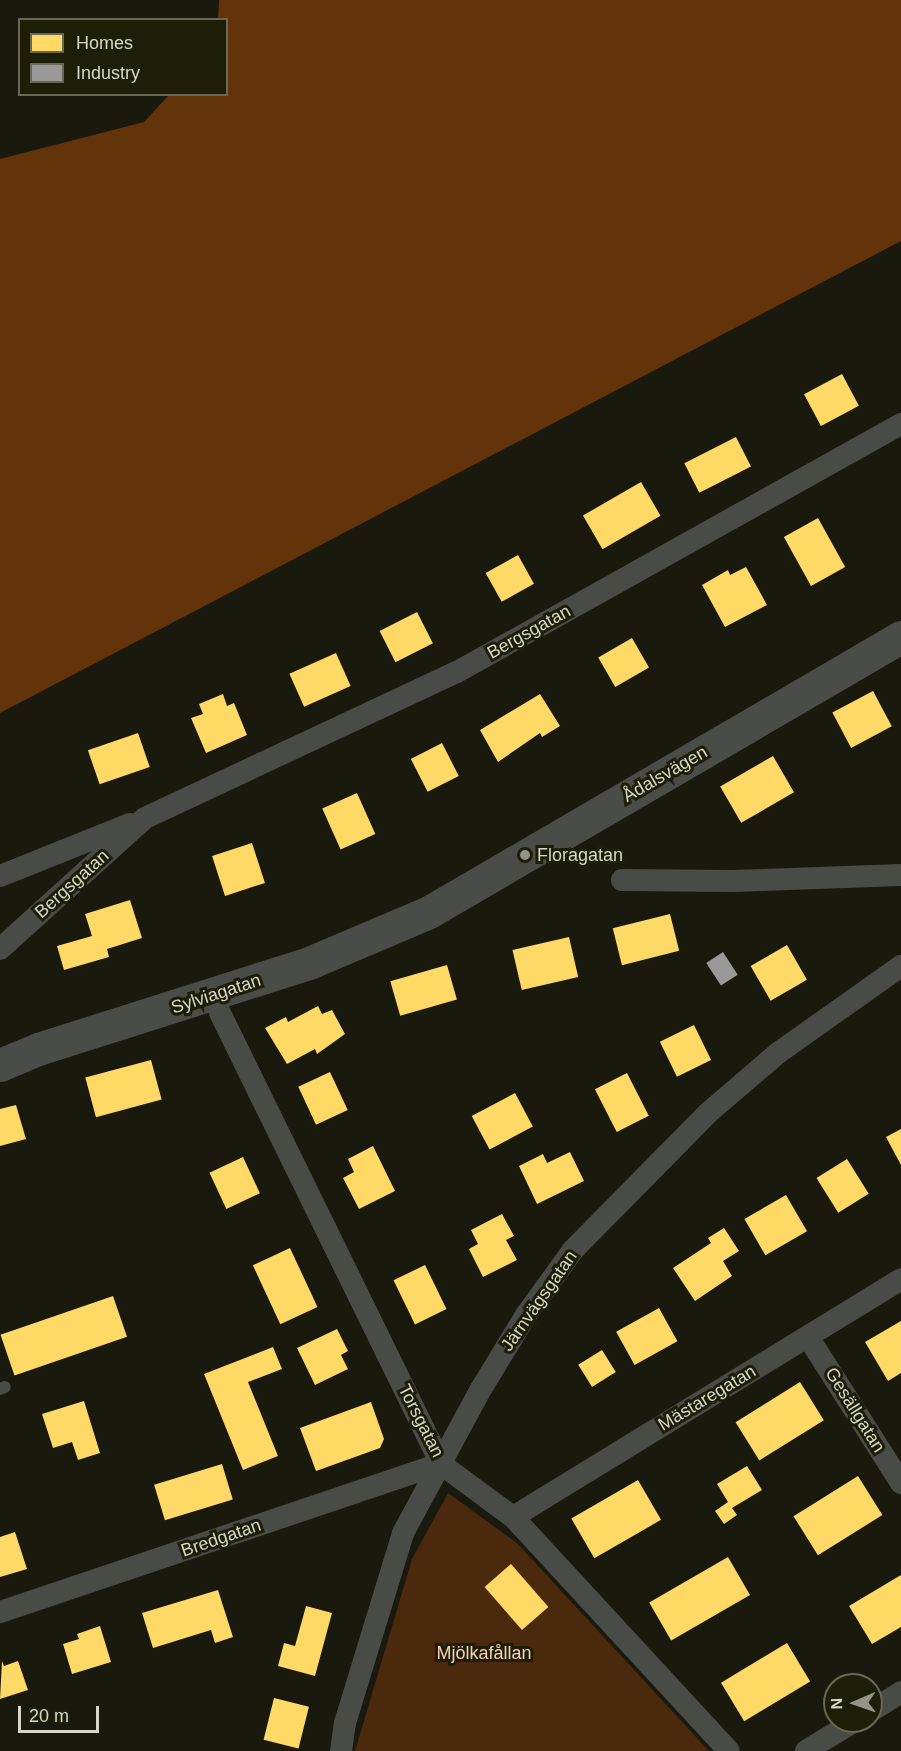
<!DOCTYPE html>
<meta charset="utf-8">
<style>
body{margin:0}
#map{position:relative;width:901px;height:1751px;overflow:hidden;background:#19190d;font-family:Arial,sans-serif}
div>[style]{position:absolute}
.green>*{inset:0;background:#4b290d}
.forest>*{inset:0;background:#63340a}
.homes>*{inset:0;background:#ffd966;transform-origin:0 0}
.industry>*{inset:0;background:#999;transform-origin:0 0}
.lane>*{height:12px;margin:-6px;padding:0 6px;transform-origin:6px;border-radius:6px;background:#494b46}
.street>*{height:22px;margin:-11px;padding:0 11px;transform-origin:11px;border-radius:11px;background:#494b46}
.secondary>*{height:33px;margin:-16.5px;padding:0 16.5px;transform-origin:16.5px;border-radius:16.5px;background:#4a4c48}
.dots>*{width:16px;height:16px;translate:-50% -50%;box-sizing:border-box;border:3px solid #1e1e08;border-radius:50%}
span{translate:-50% -50%;white-space:nowrap;text-align:center;line-height:1.15;-webkit-text-stroke:6px #1e1e08;paint-order:stroke}
.street-label{font-size:18px;color:#d6d6c9}
.poi-label{font-size:18px;color:#d6d6c9}
.left{translate:0 -50%;text-align:left}
.park-label{font-size:18px;color:#facfb5}
.legend{position:absolute;left:18px;top:18px;width:210px;height:78px;box-sizing:border-box;background:#1e1e08;border:2px solid #686855;margin:0;padding:8px 10px;list-style:none;font-size:18px;color:#d6d6c9}
.legend li{display:flex;align-items:center;gap:12px;height:30px}
.legend b{width:30px;border:2px solid #686855}
.north{position:absolute;left:823px;top:1673px;width:60px;height:60px;box-sizing:border-box;background:#1e1e08;border:2px solid #686855;border-radius:50%;rotate:268deg;font-size:16px;font-weight:700;line-height:24px;text-align:center;color:#d6d6c9}
.north::after{content:'';display:block;margin:auto;width:21px;height:27px;background:#949487;clip-path:polygon(50% 0,100% 100%,50% 72%,0 100%)}
.scale{position:absolute;left:18px;top:1706px;width:81px;height:27px;box-sizing:border-box;border:3px solid #d6d6c9;border-top:0;padding-left:8px;font-size:18px;line-height:21px;white-space:nowrap;color:#d6d6c9;-webkit-text-stroke:4px #1e1e08;paint-order:stroke}
</style>
<div id="map">
<div class="green">
<i style="clip-path:polygon(448px 1493px,517px 1543px,709px 1751px,355px 1751px,412px 1559px)"></i>
</div>
<div class="forest">
<i style="clip-path:polygon(219px 0,901px 0,901px 241px,0 713px,0 159px,144px 122px,169px 95px,226px 94px,226px 20px,218px 19px)"></i>
</div>
<div class="homes">
<i style="left:842px;top:374px;width:36px;height:43px;rotate:62deg"></i>
<i style="left:736px;top:437px;width:33px;height:58px;rotate:63deg"></i>
<i style="left:641px;top:482px;width:39px;height:67px;rotate:60deg"></i>
<i style="left:818px;top:518px;width:56px;height:39px;rotate:61deg"></i>
<i style="left:518px;top:555px;width:33px;height:37px;rotate:61deg"></i>
<i style="clip-path:polygon(746px 567px,767px 605px,725px 627px,702px 585px,728px 570px,730px 575px)"></i>
<i style="left:417px;top:612px;width:35px;height:42px;rotate:63deg"></i>
<i style="left:632px;top:638px;width:34px;height:39px;rotate:60deg"></i>
<i style="left:336px;top:653px;width:36px;height:51px;rotate:66deg"></i>
<i style="left:873px;top:691px;width:40px;height:46px;rotate:62deg"></i>
<i style="clip-path:polygon(223px 694px,227px 706px,234px 703px,247px 735px,206px 753px,191px 718px,203px 714px,199px 704px)"></i>
<i style="clip-path:polygon(540px 694px,560px 726px,542px 737px,540px 733px,498px 762px,480px 730px)"></i>
<i style="left:138px;top:733px;width:36px;height:53px;rotate:71deg"></i>
<i style="left:442px;top:743px;width:37px;height:35px;rotate:63deg"></i>
<i style="left:773px;top:756px;width:42px;height:61px;rotate:60deg"></i>
<i style="left:357px;top:793px;width:45px;height:38px;rotate:66deg"></i>
<i style="left:252px;top:843px;width:42px;height:42px;rotate:72deg"></i>
<i style="clip-path:polygon(130px 900px,142px 938px,107px 949px,109px 957px,64px 970px,57px 946px,92px 936px,85px 914px)"></i>
<i style="left:670px;top:914px;width:38px;height:59px;rotate:76deg"></i>
<i style="left:569px;top:937px;width:41px;height:58px;rotate:77deg"></i>
<i style="left:787px;top:945px;width:40px;height:42px;rotate:60deg"></i>
<i style="left:447px;top:965px;width:36px;height:59px;rotate:74deg"></i>
<i style="clip-path:polygon(318px 1006px,322px 1014px,332px 1010px,345px 1034px,317px 1054px,315px 1049px,287px 1064px,265px 1028px,286px 1017px,288px 1022px)"></i>
<i style="left:694px;top:1025px;width:39px;height:38px;rotate:64deg"></i>
<i style="left:151px;top:1060px;width:41px;height:68px;rotate:75deg"></i>
<i style="left:330px;top:1072px;width:42px;height:35px;rotate:65deg"></i>
<i style="left:627px;top:1073px;width:48px;height:36px;rotate:63deg"></i>
<i style="left:515px;top:1093px;width:38px;height:49px;rotate:62deg"></i>
<i style="clip-path:polygon(16px 1105px,26px 1139px,0 1146px,0 1109px)"></i>
<i style="clip-path:polygon(901px 1129px,901px 1165px,886px 1137px)"></i>
<i style="clip-path:polygon(373px 1146px,395px 1191px,359px 1209px,343px 1178px,354px 1172px,348px 1159px)"></i>
<i style="clip-path:polygon(570px 1152px,584px 1181px,537px 1204px,519px 1166px,543px 1154px,547px 1163px)"></i>
<i style="left:243px;top:1157px;width:40px;height:37px;rotate:65deg"></i>
<i style="left:847px;top:1159px;width:41px;height:36px;rotate:58deg"></i>
<i style="left:786px;top:1195px;width:42px;height:48px;rotate:60deg"></i>
<i style="clip-path:polygon(502px 1214px,514px 1236px,506px 1240px,517px 1260px,483px 1277px,469px 1249px,478px 1244px,471px 1230px)"></i>
<i style="clip-path:polygon(724px 1228px,739px 1251px,723px 1261px,732px 1276px,695px 1301px,673px 1268px,711px 1243px,708px 1238px)"></i>
<i style="left:290px;top:1248px;width:65px;height:41px;rotate:65deg"></i>
<i style="left:425px;top:1265px;width:49px;height:35px;rotate:64deg"></i>
<i style="left:113px;top:1296px;width:43px;height:119px;rotate:71deg"></i>
<i style="left:659px;top:1308px;width:38px;height:49px;rotate:61deg"></i>
<i style="clip-path:polygon(901px 1321px,901px 1373px,888px 1381px,865px 1342px)"></i>
<i style="clip-path:polygon(337px 1329px,348px 1351px,341px 1355px,348px 1369px,315px 1385px,297px 1348px)"></i>
<i style="clip-path:polygon(273px 1347px,282px 1369px,248px 1382px,278px 1456px,243px 1470px,204px 1374px)"></i>
<i style="left:602px;top:1350px;width:26px;height:28px;rotate:58deg"></i>
<i style="left:800px;top:1382px;width:45px;height:76px;rotate:58deg"></i>
<i style="clip-path:polygon(84px 1401px,100px 1453px,78px 1460px,72px 1442px,53px 1448px,42px 1414px)"></i>
<i style="clip-path:polygon(371px 1402px,384px 1439px,380px 1448px,316px 1471px,300px 1428px)"></i>
<i style="left:222px;top:1464px;width:37px;height:71px;rotate:73deg"></i>
<i style="clip-path:polygon(747px 1466px,762px 1490px,732px 1508px,737px 1515px,724px 1524px,715px 1511px,728px 1502px,717px 1484px)"></i>
<i style="left:858px;top:1476px;width:46px;height:76px;rotate:58deg"></i>
<i style="left:638px;top:1480px;width:46px;height:77px;rotate:60deg"></i>
<i style="clip-path:polygon(15px 1532px,27px 1569px,0 1577px,0 1537px)"></i>
<i style="left:728px;top:1557px;width:44px;height:91px;rotate:60deg"></i>
<i style="left:511px;top:1564px;width:57px;height:35px;rotate:49deg"></i>
<i style="clip-path:polygon(901px 1575px,901px 1627px,872px 1644px,849px 1606px)"></i>
<i style="clip-path:polygon(218px 1590px,233px 1637px,215px 1643px,211px 1630px,153px 1648px,142px 1613px)"></i>
<i style="clip-path:polygon(306px 1606px,332px 1613px,315px 1676px,278px 1666px,284px 1643px,295px 1646px)"></i>
<i style="clip-path:polygon(100px 1626px,111px 1662px,72px 1674px,63px 1644px,79px 1639px,77px 1634px)"></i>
<i style="left:787px;top:1643px;width:45px;height:77px;rotate:59deg"></i>
<i style="clip-path:polygon(2px 1661px,4px 1666px,18px 1661px,28px 1690px,0 1699px)"></i>
<i style="left:274px;top:1698px;width:36px;height:43px;rotate:14deg"></i>
</div>
<div class="industry">
<i style="left:723px;top:952px;width:27px;height:20px;rotate:57deg"></i>
</div>
<div class="lane">
<i style="left:0;top:1389px;width:5px;rotate:-22deg"></i>
</div>
<div class="street">
<i style="left:0;top:876px;width:140px;rotate:-21.8deg"></i>
<i style="left:622px;top:880px;width:110px;rotate:0.5deg"></i>
<i style="left:732px;top:881px;width:169px;rotate:-2deg"></i>
<i style="left:0;top:949px;width:195px;rotate:-42.1deg"></i>
<i style="left:145px;top:818px;width:344px;rotate:-25.1deg"></i>
<i style="left:457px;top:672px;width:509px;rotate:-29.19deg"></i>
<i style="left:220px;top:1013px;width:502px;rotate:63.89deg"></i>
<i style="left:441px;top:1464px;width:89px;rotate:36.4deg"></i>
<i style="left:513px;top:1517px;width:318px;rotate:47.3deg"></i>
<i style="left:808px;top:1337px;width:173px;rotate:57.5deg"></i>
<i style="left:513px;top:1517px;width:455px;rotate:-31.5deg"></i>
<i style="left:0;top:1612px;width:465px;rotate:-18.6deg"></i>
<i style="left:871px;top:1711px;width:36px;rotate:-32deg"></i>
<i style="left:341px;top:1751px;width:28px;rotate:-82deg"></i>
<i style="left:345px;top:1723px;width:199px;rotate:-73deg"></i>
<i style="left:403px;top:1533px;width:164px;rotate:-61.6deg"></i>
<i style="left:481px;top:1389px;width:87px;rotate:-58.7deg"></i>
<i style="left:526px;top:1315px;width:80px;rotate:-54.1deg"></i>
<i style="left:573px;top:1250px;width:192px;rotate:-45.4deg"></i>
<i style="left:708px;top:1113px;width:92px;rotate:-40.6deg"></i>
<i style="left:778px;top:1053px;width:151px;rotate:-35.3deg"></i>
<i style="left:806px;top:1751px;width:57px;rotate:-31.5deg"></i>
</div>
<div class="secondary">
<i style="left:0;top:1065px;width:41px;rotate:-22.8deg"></i>
<i style="left:38px;top:1049px;width:284px;rotate:-17.6deg"></i>
<i style="left:309px;top:963px;width:130px;rotate:-23deg"></i>
<i style="left:429px;top:912px;width:546px;rotate:-30.23deg"></i>
</div>
<div class="dots">
<i style="left:525px;top:855px;background:#949487"></i>
</div>
<div class="street-label">
<span style="left:529px;top:632px;rotate:-29deg">Bergsgatan</span>
<span style="left:665px;top:774px;rotate:-30deg">Ådalsvägen</span>
<span style="left:72px;top:884px;rotate:-42deg">Bergsgatan</span>
<span style="left:216px;top:994px;rotate:-18deg">Sylviagatan</span>
<span style="left:539px;top:1301px;rotate:-55deg">Järnvägsgatan</span>
<span style="left:707px;top:1398px;rotate:-31deg">Mästaregatan</span>
<span style="left:855px;top:1410px;rotate:58deg">Gesällgatan</span>
<span style="left:421px;top:1421px;rotate:63deg">Torsgatan</span>
<span style="left:221px;top:1538px;rotate:-19deg">Bredgatan</span>
</div>
<div class="poi-label">
<span class="left" style="left:537px;top:855px">Floragatan</span>
</div>
<div class="park-label">
<span style="left:484px;top:1653px">Mjölkafållan</span>
</div>
<ul class="legend">
<li><b style="height:16px;background:#ffd966"></b>Homes</li>
<li><b style="height:16px;background:#999"></b>Industry</li>
</ul>
<div class="north">N</div>
<div class="scale">20 m</div>
</div>
